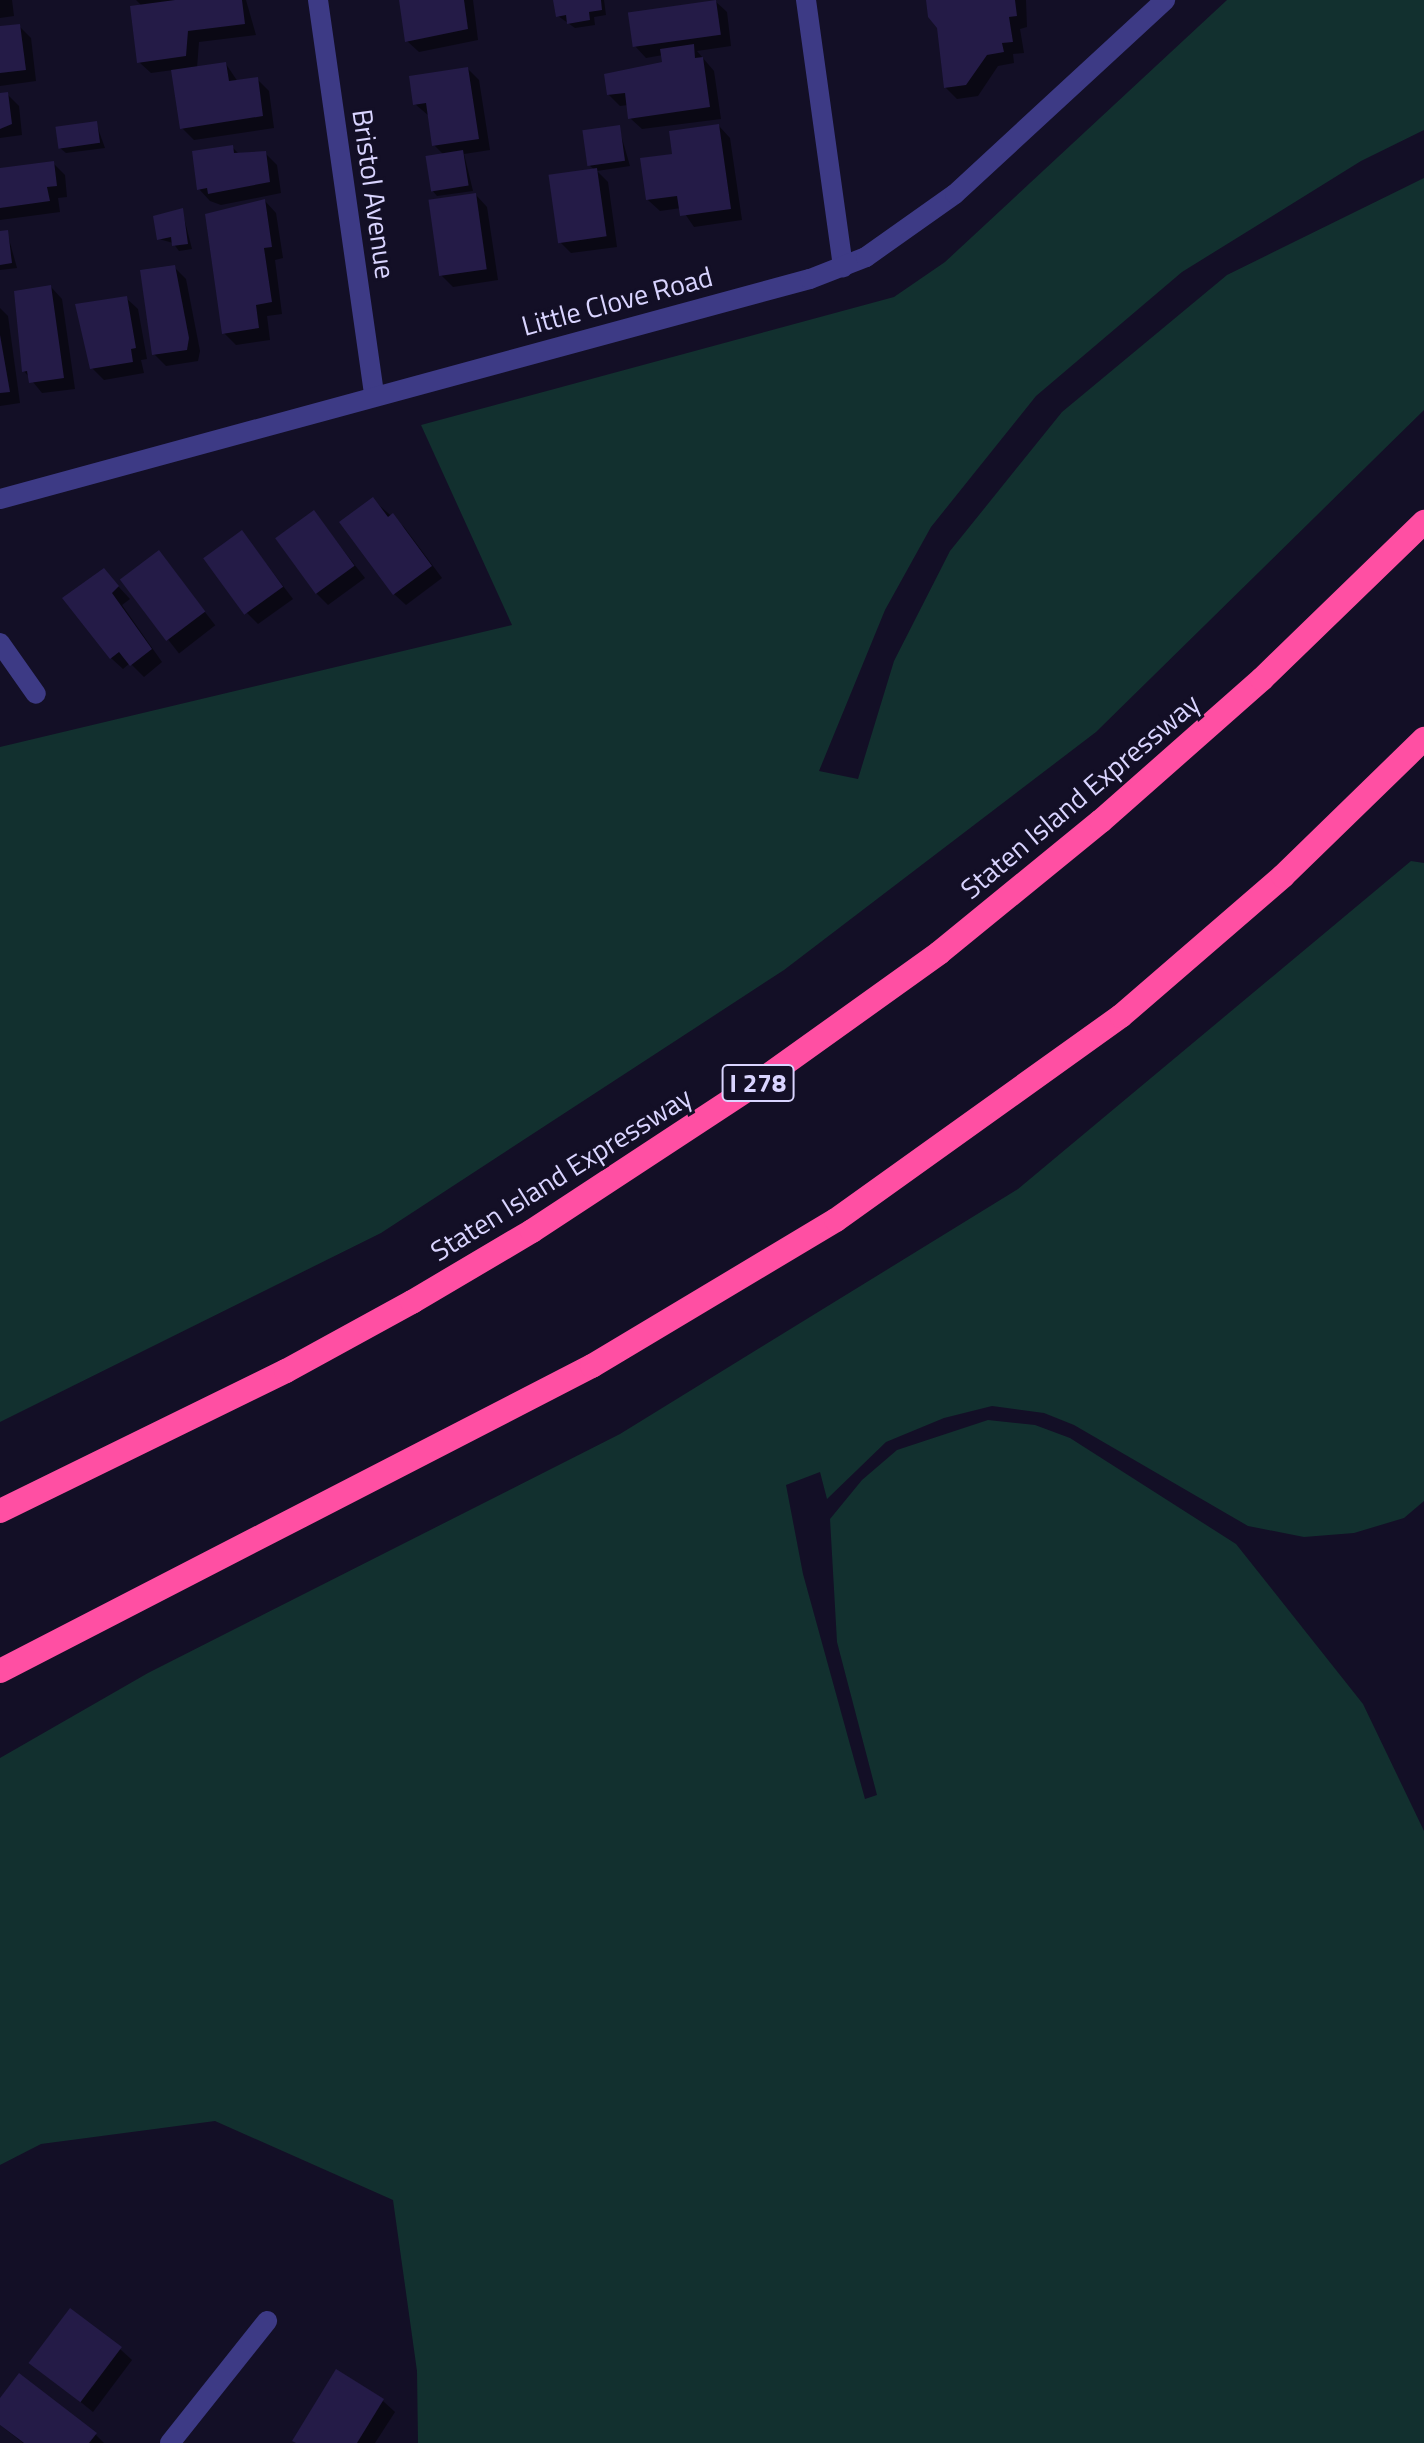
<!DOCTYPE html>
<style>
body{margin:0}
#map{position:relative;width:1424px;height:2443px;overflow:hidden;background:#130f26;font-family:"Titillium Web",sans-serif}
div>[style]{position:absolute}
.green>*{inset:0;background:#12302f}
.shadow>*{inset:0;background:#0007;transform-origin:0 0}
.building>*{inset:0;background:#241b47;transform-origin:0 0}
.street>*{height:20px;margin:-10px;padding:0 10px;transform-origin:10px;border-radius:10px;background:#3d3a85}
.highway>*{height:24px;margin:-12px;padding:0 12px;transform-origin:12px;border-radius:12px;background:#ff4fa3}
span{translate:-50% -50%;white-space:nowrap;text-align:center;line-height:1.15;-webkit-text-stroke:6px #130f26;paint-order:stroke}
.shield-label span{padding:2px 6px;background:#130f26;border:2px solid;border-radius:6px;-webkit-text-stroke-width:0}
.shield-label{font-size:26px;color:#d9d4ff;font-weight:700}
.street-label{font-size:28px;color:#d9d4ff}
</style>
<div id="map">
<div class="green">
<i style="clip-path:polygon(1227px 0,1424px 0,1424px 130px,1361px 161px,1182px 272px,1036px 396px,931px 527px,885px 610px,819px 771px,858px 779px,894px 661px,950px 551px,1062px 412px,1227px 275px,1424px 178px,1424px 410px,1096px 732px,784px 970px,381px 1233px,0 1422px,0 747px,512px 625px,421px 425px,894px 297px,945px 262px)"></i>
<i style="clip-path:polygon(1411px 861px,1424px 863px,1424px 1501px,1404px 1518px,1354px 1533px,1304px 1537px,1248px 1526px,1074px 1425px,1044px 1413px,992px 1406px,944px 1418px,886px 1442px,827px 1499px,820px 1472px,786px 1485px,803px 1574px,865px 1799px,877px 1795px,837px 1642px,830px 1519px,862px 1480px,897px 1450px,988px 1420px,1035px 1425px,1070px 1438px,1236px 1544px,1363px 1704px,1424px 1831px,1424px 2443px,418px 2443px,417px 2371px,393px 2200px,215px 2121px,41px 2144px,0 2165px,0 1758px,148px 1673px,620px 1434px,1018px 1189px)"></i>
</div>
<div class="shadow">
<i style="clip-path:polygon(0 0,12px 0,14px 16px,0 18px)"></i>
<i style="clip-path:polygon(136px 0,246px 0,256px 35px,199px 42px,197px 68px,226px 64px,238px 82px,257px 79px,269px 91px,274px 128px,194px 140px,182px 128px,173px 70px,151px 73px,139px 62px,142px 6px)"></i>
<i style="clip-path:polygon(401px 0,473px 0,478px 40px,419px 52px,407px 41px)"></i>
<i style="clip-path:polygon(555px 0,604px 0,606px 15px,594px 17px,595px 25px,575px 28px,558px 16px)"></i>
<i style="clip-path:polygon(930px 0,1026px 0,1027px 27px,1020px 29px,1024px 53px,1013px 54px,1014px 63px,998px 66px,978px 96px,957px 99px,945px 87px,939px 27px)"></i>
<i style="clip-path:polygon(715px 1px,727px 12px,731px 46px,697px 51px,714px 71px,721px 119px,642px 129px,630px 118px,628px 105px,620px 106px,608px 94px,664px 64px,663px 55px,646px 58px,635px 46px)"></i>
<i style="clip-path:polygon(19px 26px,31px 38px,36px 81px,0 86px,0 28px)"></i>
<i style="clip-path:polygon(468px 69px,479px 80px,490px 150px,464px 154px,473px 191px,437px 196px,432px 190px,444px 155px,434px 145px,429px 116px,415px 104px)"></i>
<i style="clip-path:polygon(7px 94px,19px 106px,22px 135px,0 138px,0 96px)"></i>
<i style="clip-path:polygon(96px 123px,105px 148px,66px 153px,60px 148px)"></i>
<i style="clip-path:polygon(719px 126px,730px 138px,742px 220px,694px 227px,681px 208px,660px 211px,648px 200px,674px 155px)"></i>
<i style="clip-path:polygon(619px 128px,630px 166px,597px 171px,608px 182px,617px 247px,571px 253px,560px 242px,595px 170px,590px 166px)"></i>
<i style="clip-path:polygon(232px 147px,240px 155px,265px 153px,277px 165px,281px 193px,221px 205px,210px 201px,199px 189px)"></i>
<i style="clip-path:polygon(53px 163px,65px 175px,67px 197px,58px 198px,60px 212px,0 220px,0 170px)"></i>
<i style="clip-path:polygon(476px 195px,487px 207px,498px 280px,453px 287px,441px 275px)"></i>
<i style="clip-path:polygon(265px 201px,276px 213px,283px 258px,275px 260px,282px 314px,267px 316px,270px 340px,236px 345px,224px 333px)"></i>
<i style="clip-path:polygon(182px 210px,192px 249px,179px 251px,173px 243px,159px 239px)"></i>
<i style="clip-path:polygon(7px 232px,17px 268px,0 270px,0 233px)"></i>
<i style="clip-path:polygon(174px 267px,186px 279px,200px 351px,198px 361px,166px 366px,154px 354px)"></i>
<i style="clip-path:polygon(51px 287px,62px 299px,75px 389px,42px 393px,24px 371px)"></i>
<i style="clip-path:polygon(126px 298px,138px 309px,147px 359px,141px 360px,144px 373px,104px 380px,92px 368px)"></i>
<i style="clip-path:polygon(0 308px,8px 316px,20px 403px,0 406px)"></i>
<i style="clip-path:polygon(373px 500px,404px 527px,442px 578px,406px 605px,394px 594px)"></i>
<i style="clip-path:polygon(314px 513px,365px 578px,328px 605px,316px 593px)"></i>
<i style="clip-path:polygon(242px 532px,293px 599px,258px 624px,247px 613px)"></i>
<i style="left:158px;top:552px;width:93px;height:46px;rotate:52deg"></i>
<i style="clip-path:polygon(104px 571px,130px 599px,122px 605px,162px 662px,144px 677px,130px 663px,123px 669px,111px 658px)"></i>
<i style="clip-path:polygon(120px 2349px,132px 2360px,93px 2412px,31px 2362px)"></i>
<i style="clip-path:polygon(0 2401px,95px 2434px,104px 2443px,23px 2443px,0 2425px)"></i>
<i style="clip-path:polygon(383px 2401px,395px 2412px,375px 2443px,297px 2443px)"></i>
</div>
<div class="building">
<i style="clip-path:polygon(175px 0,242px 0,245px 24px,188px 31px,186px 56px,137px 63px,130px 6px)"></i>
<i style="clip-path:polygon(399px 0,464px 0,468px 29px,405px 42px)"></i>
<i style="clip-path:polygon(553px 0,601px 0,602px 10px,589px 12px,590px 20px,567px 24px,566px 15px,556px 17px)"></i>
<i style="left:716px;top:0;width:35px;height:89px;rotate:82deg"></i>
<i style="clip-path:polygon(926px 0,1015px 0,1017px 16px,1009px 17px,1013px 42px,1002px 43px,1004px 52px,987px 55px,966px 85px,944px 88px,937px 28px,928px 17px)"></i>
<i style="clip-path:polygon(20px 24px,26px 70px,0 73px,0 26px)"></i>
<i style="clip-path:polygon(694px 44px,695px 58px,703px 57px,710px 107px,628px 119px,625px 93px,607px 95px,604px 74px,662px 62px,660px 49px)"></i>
<i style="clip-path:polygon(226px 62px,229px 81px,258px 77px,263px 116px,180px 129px,171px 70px)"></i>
<i style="clip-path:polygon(468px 67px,479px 139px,432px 146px,426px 103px,413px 105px,409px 76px)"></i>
<i style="clip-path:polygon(8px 92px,12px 124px,0 129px,0 93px)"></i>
<i style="left:97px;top:121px;width:22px;height:42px;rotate:82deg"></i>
<i style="clip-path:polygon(719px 124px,731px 209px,680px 216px,677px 196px,646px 200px,640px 158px,672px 154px,669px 131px)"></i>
<i style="left:620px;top:125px;width:36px;height:38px;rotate:82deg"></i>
<i style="clip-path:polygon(233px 145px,234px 153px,266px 151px,270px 182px,208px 194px,207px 188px,197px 190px,192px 151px)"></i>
<i style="left:463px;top:150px;width:36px;height:38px;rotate:81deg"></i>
<i style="clip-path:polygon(54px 161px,57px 186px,47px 187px,50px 201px,0 208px,0 168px)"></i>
<i style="left:597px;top:168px;width:69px;height:49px;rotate:82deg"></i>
<i style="left:476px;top:193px;width:77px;height:48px;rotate:82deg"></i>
<i style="clip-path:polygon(265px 199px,272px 247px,264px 248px,272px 302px,256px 305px,259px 328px,222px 334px,205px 214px)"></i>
<i style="clip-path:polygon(183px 208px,188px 244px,172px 246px,171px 237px,157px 240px,153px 216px)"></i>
<i style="clip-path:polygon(8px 230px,12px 263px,0 265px,0 231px)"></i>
<i style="clip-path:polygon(175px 265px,189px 338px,187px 350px,152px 355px,140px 270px)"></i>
<i style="clip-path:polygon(51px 285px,64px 378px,29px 383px,27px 371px,22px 372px,14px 291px)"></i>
<i style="clip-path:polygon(127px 296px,136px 348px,131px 349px,133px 362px,90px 369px,75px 304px)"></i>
<i style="clip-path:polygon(0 335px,10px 392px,0 393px)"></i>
<i style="clip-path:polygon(373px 497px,388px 517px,393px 513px,432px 566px,393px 595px,339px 522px)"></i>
<i style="left:314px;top:510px;width:69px;height:48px;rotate:54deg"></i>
<i style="left:242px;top:530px;width:70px;height:48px;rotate:54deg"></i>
<i style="left:159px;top:550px;width:77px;height:49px;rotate:53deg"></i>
<i style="clip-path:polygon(104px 568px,119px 586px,112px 593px,152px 649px,130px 666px,119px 652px,110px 659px,62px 598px)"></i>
<i style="left:70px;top:2308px;width:65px;height:69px;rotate:37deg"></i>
<i style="clip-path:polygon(336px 2369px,384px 2399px,357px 2443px,296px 2443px,292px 2441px)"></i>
<i style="clip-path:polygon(19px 2373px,97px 2433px,89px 2443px,24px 2443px,0 2425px,0 2398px)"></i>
</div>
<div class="street">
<i style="left:318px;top:0;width:399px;rotate:81.9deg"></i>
<i style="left:806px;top:0;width:270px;rotate:82.1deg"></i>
<i style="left:0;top:499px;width:839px;rotate:-15.2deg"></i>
<i style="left:810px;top:279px;width:60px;rotate:-21.4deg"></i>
<i style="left:866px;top:257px;width:109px;rotate:-35.3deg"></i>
<i style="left:955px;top:194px;width:286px;rotate:-42.7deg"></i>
<i style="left:0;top:643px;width:62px;rotate:54.8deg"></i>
<i style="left:170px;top:2443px;width:156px;rotate:-51.5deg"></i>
</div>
<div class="highway">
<i style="left:0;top:1511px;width:318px;rotate:-26.1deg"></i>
<i style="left:286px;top:1371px;width:144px;rotate:-28.7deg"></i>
<i style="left:412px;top:1302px;width:139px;rotate:-30.6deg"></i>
<i style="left:532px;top:1231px;width:280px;rotate:-33.3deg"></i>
<i style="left:766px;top:1077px;width:213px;rotate:-35.6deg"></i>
<i style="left:939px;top:953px;width:209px;rotate:-39.2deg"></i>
<i style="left:1101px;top:821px;width:215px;rotate:-41.4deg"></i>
<i style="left:1262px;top:679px;width:226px;rotate:-44.1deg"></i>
<i style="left:0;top:1671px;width:666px;rotate:-27.26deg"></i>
<i style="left:592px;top:1366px;width:284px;rotate:-30.9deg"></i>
<i style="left:836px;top:1220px;width:350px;rotate:-35.6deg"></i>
<i style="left:1121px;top:1016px;width:214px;rotate:-40.8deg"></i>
<i style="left:1283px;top:876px;width:197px;rotate:-44.2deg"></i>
</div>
<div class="shield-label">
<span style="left:758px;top:1083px">I 278</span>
</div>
<div class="street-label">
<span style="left:374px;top:194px;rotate:82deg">Bristol Avenue</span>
<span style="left:617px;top:301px;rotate:-15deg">Little Clove Road</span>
<span style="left:1080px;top:796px;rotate:-40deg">Staten Island Expressway</span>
<span style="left:561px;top:1174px;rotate:-32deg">Staten Island Expressway</span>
</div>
</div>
